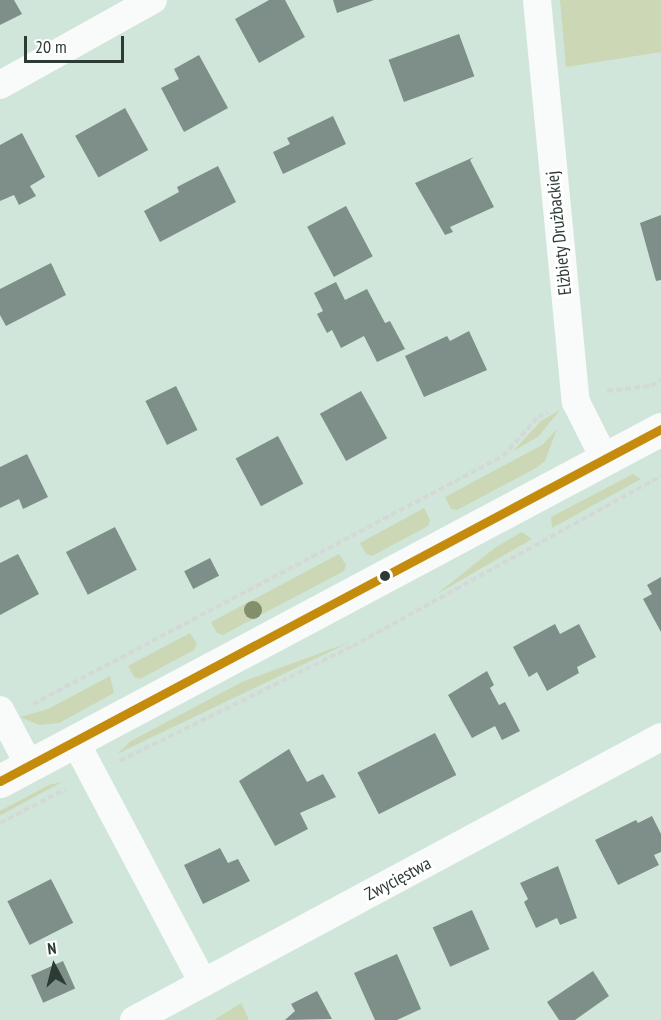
<!DOCTYPE html>
<meta charset="utf-8">
<style>
body{margin:0}
#map{position:relative;width:661px;height:1020px;overflow:hidden;background:#d1e6da;font-family:"PT Sans Narrow",sans-serif}
div>[style]{position:absolute}
.green>*{inset:0;background:#ccd8b5}
.building>*{inset:0;background:#7d8f88;transform-origin:0 0}
.path>*{height:4px;margin-top:-2px;transform-origin:0;background:repeating-linear-gradient(90deg,#d4d9d6 0 6px,transparent 0 9px)}
.minor>*{height:28px;margin:-14px;padding:0 14px;transform-origin:14px;border-radius:14px;background:#f8fbf9}
.secondary>*{height:33px;margin:-16.5px;padding:0 16.5px;transform-origin:16.5px;border-radius:16.5px;background:#f8fbf9}
.bus-1>*{height:9px;margin:-4.5px;padding:0 4.5px;transform-origin:4.5px;border-radius:4.5px;background:#c48b0d}
.trees>*{width:18px;height:18px;margin:-9px;border-radius:50%;background:#838e6b}
.dots>*{width:16px;height:16px;translate:-50% -50%;box-sizing:border-box;border:3px solid #fff;border-radius:50%}
span{translate:-50% -50%;white-space:nowrap;text-align:center;line-height:1.15;-webkit-text-stroke:6px #fff;paint-order:stroke}
.street-label{font-size:18px;color:#2c3b33}
.north{position:absolute;left:24px;top:936px;width:60px;height:60px;-webkit-text-stroke:4px #fff;paint-order:stroke;rotate:353deg;font-size:16px;font-weight:700;line-height:24px;text-align:center;color:#2c3b33}
.north::after{content:'';display:block;margin:auto;width:21px;height:27px;background:#2c3b33;clip-path:polygon(50% 0,100% 100%,50% 72%,0 100%)}
.scale{position:absolute;left:24px;top:36px;width:100px;height:27px;box-sizing:border-box;border:3px solid #2c3b33;border-top:0;padding-left:8px;font-size:18px;line-height:21px;white-space:nowrap;color:#2c3b33;-webkit-text-stroke:4px #fff;paint-order:stroke}
</style>
<div id="map">
<div class="green">
<i style="clip-path:polygon(560px 0,661px 0,661px 52px,566px 67px)"></i>
<i style="clip-path:polygon(560px 410px,538px 437px,513px 451px,541px 421px)"></i>
<i style="clip-path:polygon(557px 429px,545px 461px,536px 468px,457px 510px,451px 509px,445px 497px,542px 445px)"></i>
<i style="clip-path:polygon(633px 474px,641px 479px,552px 528px,551px 517px)"></i>
<i style="clip-path:polygon(424px 508px,430px 520px,428px 526px,372px 556px,366px 554px,360px 543px)"></i>
<i style="clip-path:polygon(522px 532px,532px 539px,437px 594px,496px 547px)"></i>
<i style="clip-path:polygon(339px 554px,346px 565px,344px 571px,223px 635px,217px 633px,211px 622px)"></i>
<i style="clip-path:polygon(190px 633px,197px 644px,194px 650px,140px 679px,134px 677px,128px 666px)"></i>
<i style="clip-path:polygon(350px 642px,117px 754px,131px 741px,242px 682px)"></i>
<i style="clip-path:polygon(110px 676px,114px 693px,59px 723px,39px 725px,20px 717px,48px 709px)"></i>
<i style="clip-path:polygon(62px 782px,1px 815px,0 815px,0 811px,49px 785px)"></i>
<i style="clip-path:polygon(241px 1003px,249px 1020px,214px 1020px)"></i>
</div>
<div class="building">
<i style="clip-path:polygon(0 0,14px 0,22px 14px,0 25px)"></i>
<i style="clip-path:polygon(269px 0,285px 0,305px 37px,259px 63px,235px 19px)"></i>
<i style="clip-path:polygon(333px 0,374px 0,337px 13px)"></i>
<i style="left:459px;top:34px;width:45px;height:75px;rotate:70deg"></i>
<i style="clip-path:polygon(199px 55px,228px 108px,184px 132px,161px 88px,179px 79px,174px 69px)"></i>
<i style="left:125px;top:108px;width:48px;height:57px;rotate:61deg"></i>
<i style="clip-path:polygon(333px 116px,346px 144px,283px 174px,273px 152px,290px 144px,287px 138px)"></i>
<i style="clip-path:polygon(22px 133px,45px 177px,30px 186px,36px 196px,19px 205px,14px 195px,0 201px,0 145px)"></i>
<i style="clip-path:polygon(474px 157px,470px 160px,494px 207px,450px 227px,453px 232px,445px 235px,415px 183px)"></i>
<i style="clip-path:polygon(218px 166px,236px 202px,160px 242px,144px 211px,179px 192px,177px 187px)"></i>
<i style="left:346px;top:206px;width:57px;height:44px;rotate:62deg"></i>
<i style="clip-path:polygon(661px 215px,661px 280px,656px 281px,640px 223px)"></i>
<i style="clip-path:polygon(51px 263px,66px 295px,6px 326px,0 315px,0 289px)"></i>
<i style="clip-path:polygon(336px 282px,345px 300px,367px 289px,385px 323px,390px 321px,405px 349px,377px 362px,364px 336px,341px 348px,332px 330px,327px 333px,317px 314px,323px 311px,314px 293px)"></i>
<i style="clip-path:polygon(469px 331px,487px 370px,424px 397px,405px 356px,447px 336px,450px 341px)"></i>
<i style="left:176px;top:386px;width:49px;height:34px;rotate:64deg"></i>
<i style="left:361px;top:391px;width:54px;height:47px;rotate:61deg"></i>
<i style="left:278px;top:436px;width:54px;height:48px;rotate:62deg"></i>
<i style="clip-path:polygon(27px 454px,48px 497px,23px 509px,19px 499px,0 508px,0 467px)"></i>
<i style="left:115px;top:527px;width:48px;height:55px;rotate:63deg"></i>
<i style="clip-path:polygon(18px 554px,39px 594px,0 615px,0 563px)"></i>
<i style="left:210px;top:558px;width:20px;height:29px;rotate:63deg"></i>
<i style="clip-path:polygon(661px 577px,661px 632px,643px 599px,652px 594px,647px 585px)"></i>
<i style="clip-path:polygon(555px 624px,560px 634px,579px 624px,596px 657px,577px 667px,579px 673px,547px 691px,537px 672px,529px 677px,513px 647px)"></i>
<i style="clip-path:polygon(487px 671px,494px 685px,490px 688px,499px 705px,505px 702px,520px 731px,502px 740px,495px 726px,472px 738px,448px 695px)"></i>
<i style="left:435px;top:733px;width:47px;height:87px;rotate:63deg"></i>
<i style="clip-path:polygon(289px 749px,307px 782px,323px 774px,336px 797px,300px 813px,308px 829px,275px 846px,239px 781px)"></i>
<i style="clip-path:polygon(652px 816px,661px 834px,661px 852px,654px 855px,659px 865px,618px 885px,595px 840px,636px 820px,638px 823px)"></i>
<i style="clip-path:polygon(220px 848px,228px 863px,238px 859px,250px 881px,203px 904px,184px 865px)"></i>
<i style="clip-path:polygon(558px 866px,577px 918px,560px 925px,557px 918px,536px 928px,524px 902px,528px 899px,520px 883px)"></i>
<i style="left:51px;top:879px;width:49px;height:49px;rotate:63deg"></i>
<i style="left:472px;top:910px;width:43px;height:43px;rotate:66deg"></i>
<i style="clip-path:polygon(397px 954px,421px 1009px,397px 1020px,375px 1020px,354px 973px)"></i>
<i style="left:63px;top:961px;width:30px;height:35px;rotate:66deg"></i>
<i style="clip-path:polygon(593px 971px,609px 996px,575px 1020px,559px 1020px,547px 1002px)"></i>
<i style="clip-path:polygon(317px 991px,332px 1019px,285px 1020px,295px 1011px,291px 1004px)"></i>
</div>
<div class="path">
<i style="left:607px;top:391px;width:44px;rotate:-6.5deg"></i>
<i style="left:651px;top:386px;width:12px;rotate:-31deg"></i>
<i style="left:33px;top:704px;width:531px;rotate:-27.82deg"></i>
<i style="left:503px;top:456px;width:52px;rotate:-48.1deg"></i>
<i style="left:538px;top:417px;width:11px;rotate:-27deg"></i>
<i style="left:120px;top:761px;width:260px;rotate:-26.3deg"></i>
<i style="left:353px;top:646px;width:352px;rotate:-28.9deg"></i>
<i style="left:0;top:823px;width:74px;rotate:-27.3deg"></i>
</div>
<div class="minor">
<i style="left:537px;top:0;width:404px;rotate:84.5deg"></i>
<i style="left:576px;top:402px;width:65px;rotate:63.4deg"></i>
<i style="left:0;top:85px;width:175px;rotate:-29.1deg"></i>
<i style="left:0;top:710px;width:62px;rotate:62.2deg"></i>
<i style="left:75px;top:741px;width:274px;rotate:62.1deg"></i>
<i style="left:134px;top:1020px;width:598px;rotate:-28.24deg"></i>
</div>
<div class="secondary">
<i style="left:0;top:781px;width:749px;rotate:-28.04deg"></i>
</div>
<div class="bus-1">
<i style="left:0;top:781px;width:749px;rotate:-28.04deg"></i>
</div>
<div class="trees">
<i style="left:253px;top:610px"></i>
</div>
<div class="dots">
<i style="left:385px;top:576px;background:#2c3b33"></i>
</div>
<div class="street-label">
<span style="left:559px;top:233px;rotate:-96deg">Elżbiety Drużbackiej</span>
<span style="left:398px;top:879px;rotate:-28deg">Zwycięstwa</span>
</div>
<div class="north">N</div>
<div class="scale">20 m</div>
</div>
